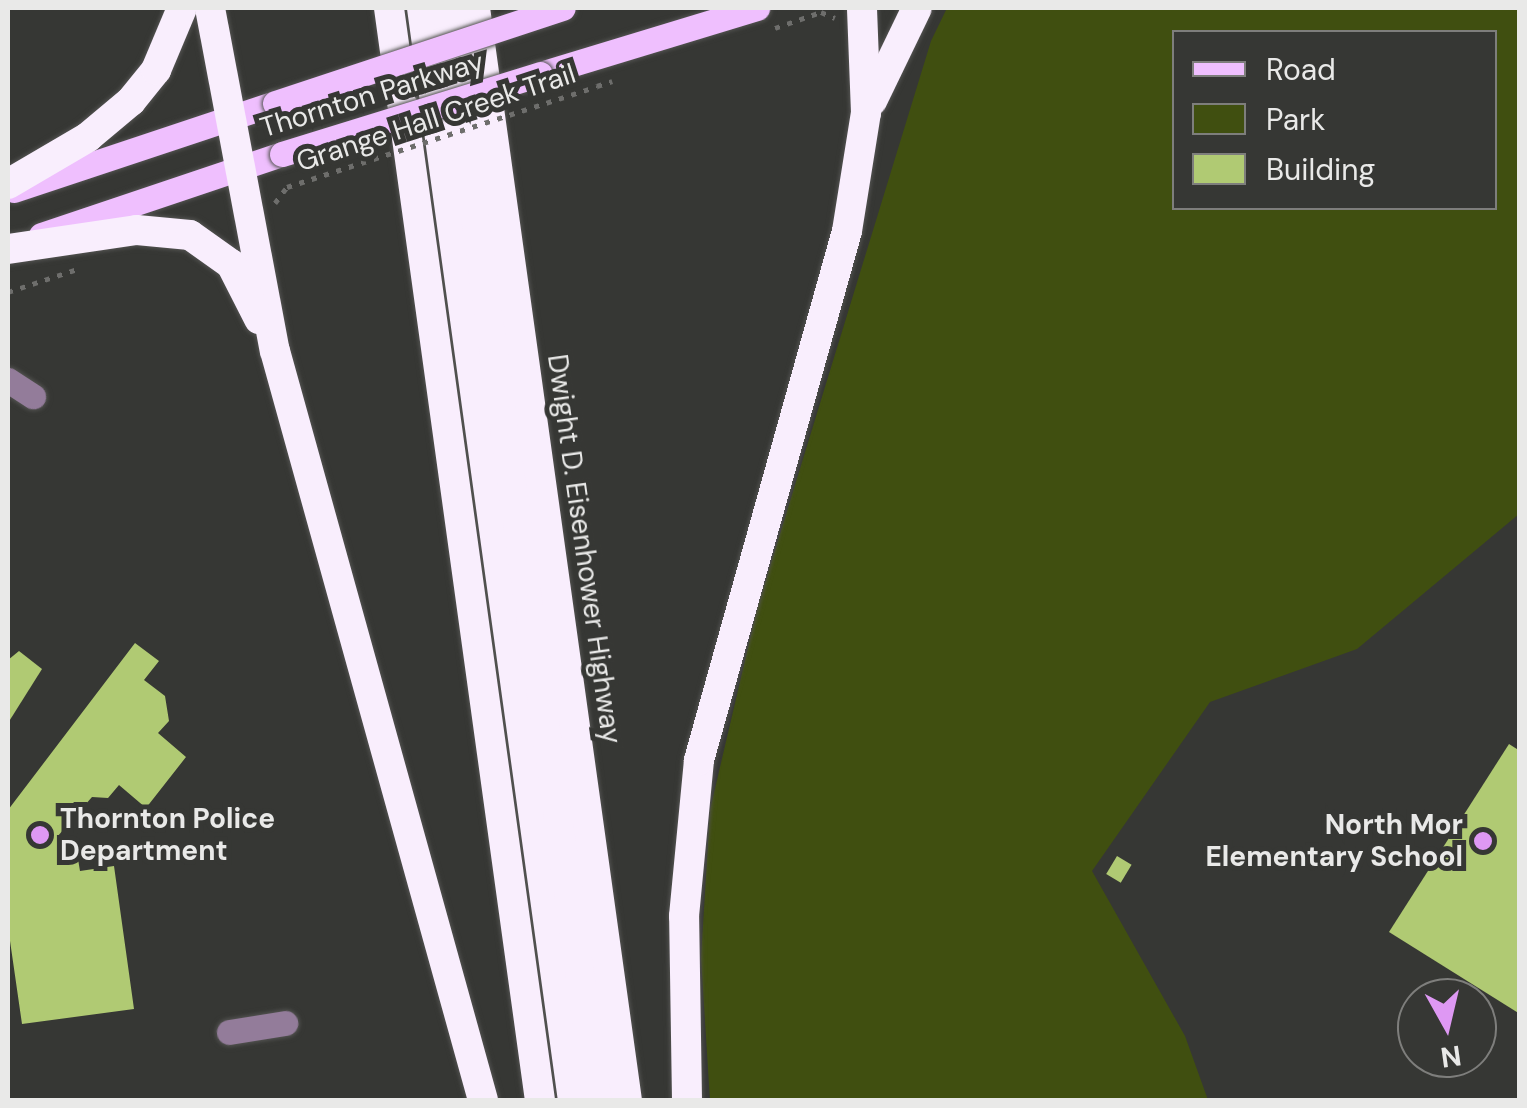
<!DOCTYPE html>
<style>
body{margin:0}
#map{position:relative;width:1527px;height:1108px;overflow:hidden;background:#363734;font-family:"DM Sans",sans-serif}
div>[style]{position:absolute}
.green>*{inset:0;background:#404f10}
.building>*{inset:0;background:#b0ca73;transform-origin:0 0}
.path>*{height:5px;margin-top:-2.5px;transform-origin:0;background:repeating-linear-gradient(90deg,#6e6e6c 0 5px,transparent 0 13px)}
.roads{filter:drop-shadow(0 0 2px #535351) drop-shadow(0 0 2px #535351)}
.minor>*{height:25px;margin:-12.5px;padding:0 12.5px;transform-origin:12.5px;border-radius:12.5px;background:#937c9a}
.major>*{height:25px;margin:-12.5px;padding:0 12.5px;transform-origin:12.5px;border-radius:12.5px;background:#efbffe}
.highway>*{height:30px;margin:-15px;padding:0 15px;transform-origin:15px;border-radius:15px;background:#f9eefd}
.path-bridge>*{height:5px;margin-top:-2.5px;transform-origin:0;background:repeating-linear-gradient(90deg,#6e6e6c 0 5px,transparent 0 13px)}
.bridges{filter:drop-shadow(0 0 2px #535351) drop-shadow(0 0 2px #535351)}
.major-bridge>*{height:25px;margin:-12.5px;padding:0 12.5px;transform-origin:12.5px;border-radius:12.5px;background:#efbffe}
.dots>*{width:28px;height:28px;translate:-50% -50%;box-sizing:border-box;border:5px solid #363734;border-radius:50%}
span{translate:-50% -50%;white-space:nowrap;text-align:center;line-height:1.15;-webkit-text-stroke:10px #363734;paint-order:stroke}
.street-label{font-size:28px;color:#e9e9e8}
.poi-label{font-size:28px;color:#e9e9e8;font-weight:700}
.left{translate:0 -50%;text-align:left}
.right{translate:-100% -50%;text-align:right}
.frame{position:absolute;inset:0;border:10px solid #e9e9e8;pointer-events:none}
.legend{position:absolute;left:1172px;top:30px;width:325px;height:180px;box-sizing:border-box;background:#363734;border:2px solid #7e7e7c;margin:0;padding:12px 18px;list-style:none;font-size:30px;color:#e9e9e8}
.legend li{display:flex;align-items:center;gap:20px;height:50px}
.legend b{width:50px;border:2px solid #7e7e7c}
.north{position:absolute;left:1397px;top:978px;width:100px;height:100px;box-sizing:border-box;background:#363734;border:2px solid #7e7e7c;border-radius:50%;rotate:172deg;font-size:28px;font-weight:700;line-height:40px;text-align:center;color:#e9e9e8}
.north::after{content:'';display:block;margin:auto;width:35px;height:45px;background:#de98f3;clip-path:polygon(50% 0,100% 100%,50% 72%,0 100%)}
</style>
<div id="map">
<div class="green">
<i style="clip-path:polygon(evenodd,947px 8px,1519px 8px,1519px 514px,1357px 649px,1210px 702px,1092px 871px,1185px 1036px,1208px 1100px,710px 1100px,701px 958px,710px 810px,757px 609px,931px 41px,947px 8px,1174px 32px,1494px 32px,1494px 208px,1174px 208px,1174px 32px)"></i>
</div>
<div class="building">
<i style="clip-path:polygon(135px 643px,159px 661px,144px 680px,165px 696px,169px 721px,158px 733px,186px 757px,146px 808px,119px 785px,108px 798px,92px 797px,57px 837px,77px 853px,80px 871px,114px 866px,134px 1009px,22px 1024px,8px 927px,8px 810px)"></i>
<i style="clip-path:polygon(19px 651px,42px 669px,8px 723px,8px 660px)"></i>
<i style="clip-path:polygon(1509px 744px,1520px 751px,1520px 1014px,1389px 932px)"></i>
<i style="left:1117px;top:856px;width:17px;height:21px;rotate:31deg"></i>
</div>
<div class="path">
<i style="left:775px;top:28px;width:49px;rotate:-19.2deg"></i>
<i style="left:821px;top:12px;width:15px;rotate:23deg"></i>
<i style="left:597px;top:86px;width:16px;rotate:-18deg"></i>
<i style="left:275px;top:203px;width:20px;rotate:-53deg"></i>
<i style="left:8px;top:292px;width:76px;rotate:-18.4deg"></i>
</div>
<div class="roads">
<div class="minor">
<i style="left:8px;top:380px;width:30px;rotate:33deg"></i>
<i style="left:229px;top:1032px;width:57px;rotate:-9.1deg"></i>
</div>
<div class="major">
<i style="left:540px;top:74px;width:227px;rotate:-16.9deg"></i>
<i style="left:14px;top:190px;width:275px;rotate:-18.4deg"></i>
<i style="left:41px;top:235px;width:254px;rotate:-18.6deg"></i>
</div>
<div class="highway">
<i style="left:210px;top:8px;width:349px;rotate:79.3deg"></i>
<i style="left:275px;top:351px;width:777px;rotate:74.48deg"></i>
<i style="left:389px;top:8px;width:1102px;rotate:82.13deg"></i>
<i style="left:422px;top:8px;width:1102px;rotate:82.13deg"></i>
<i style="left:447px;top:8px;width:1102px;rotate:82.13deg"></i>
<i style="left:475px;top:8px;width:1103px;rotate:82.08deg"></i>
<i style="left:872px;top:101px;width:103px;rotate:-64.2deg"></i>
<i style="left:8px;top:184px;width:93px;rotate:-30.4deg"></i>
<i style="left:88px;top:137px;width:56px;rotate:-39.9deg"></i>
<i style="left:131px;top:101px;width:40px;rotate:-51deg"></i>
<i style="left:156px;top:70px;width:67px;rotate:-67.2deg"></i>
<i style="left:8px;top:249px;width:130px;rotate:-8.4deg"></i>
<i style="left:137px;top:230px;width:53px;rotate:5.4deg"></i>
<i style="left:190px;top:235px;width:50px;rotate:35.3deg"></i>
<i style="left:231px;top:264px;width:62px;rotate:63deg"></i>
<i style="left:687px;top:1100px;width:184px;rotate:-90.9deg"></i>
<i style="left:684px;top:916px;width:157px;rotate:-84.5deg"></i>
<i style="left:699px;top:760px;width:549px;rotate:-74.37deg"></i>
<i style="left:847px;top:231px;width:120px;rotate:-80.9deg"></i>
<i style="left:866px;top:113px;width:105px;rotate:-92.2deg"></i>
</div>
</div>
<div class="path-bridge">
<i style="left:287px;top:187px;width:326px;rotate:-18deg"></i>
</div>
<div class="bridges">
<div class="major-bridge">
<i style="left:275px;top:103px;width:303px;rotate:-18.3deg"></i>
<i style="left:282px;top:154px;width:270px;rotate:-17.2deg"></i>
</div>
</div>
<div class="dots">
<i style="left:40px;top:835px;background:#de98f3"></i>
<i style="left:1483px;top:841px;background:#de98f3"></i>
</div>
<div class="street-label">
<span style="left:372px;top:95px;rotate:-17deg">Thornton Parkway</span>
<span style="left:436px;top:118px;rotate:-18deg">Grange Hall Creek Trail</span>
<span style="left:584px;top:549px;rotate:82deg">Dwight D. Eisenhower Highway</span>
</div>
<div class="poi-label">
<span class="left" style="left:60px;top:835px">Thornton Police<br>Department</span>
<span class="right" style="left:1463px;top:841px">North Mor<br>Elementary School</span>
</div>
<div class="frame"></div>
<ul class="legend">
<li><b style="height:12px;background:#efbffe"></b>Road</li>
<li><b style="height:28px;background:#404f10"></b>Park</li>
<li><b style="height:28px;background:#b0ca73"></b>Building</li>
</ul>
<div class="north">N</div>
</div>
